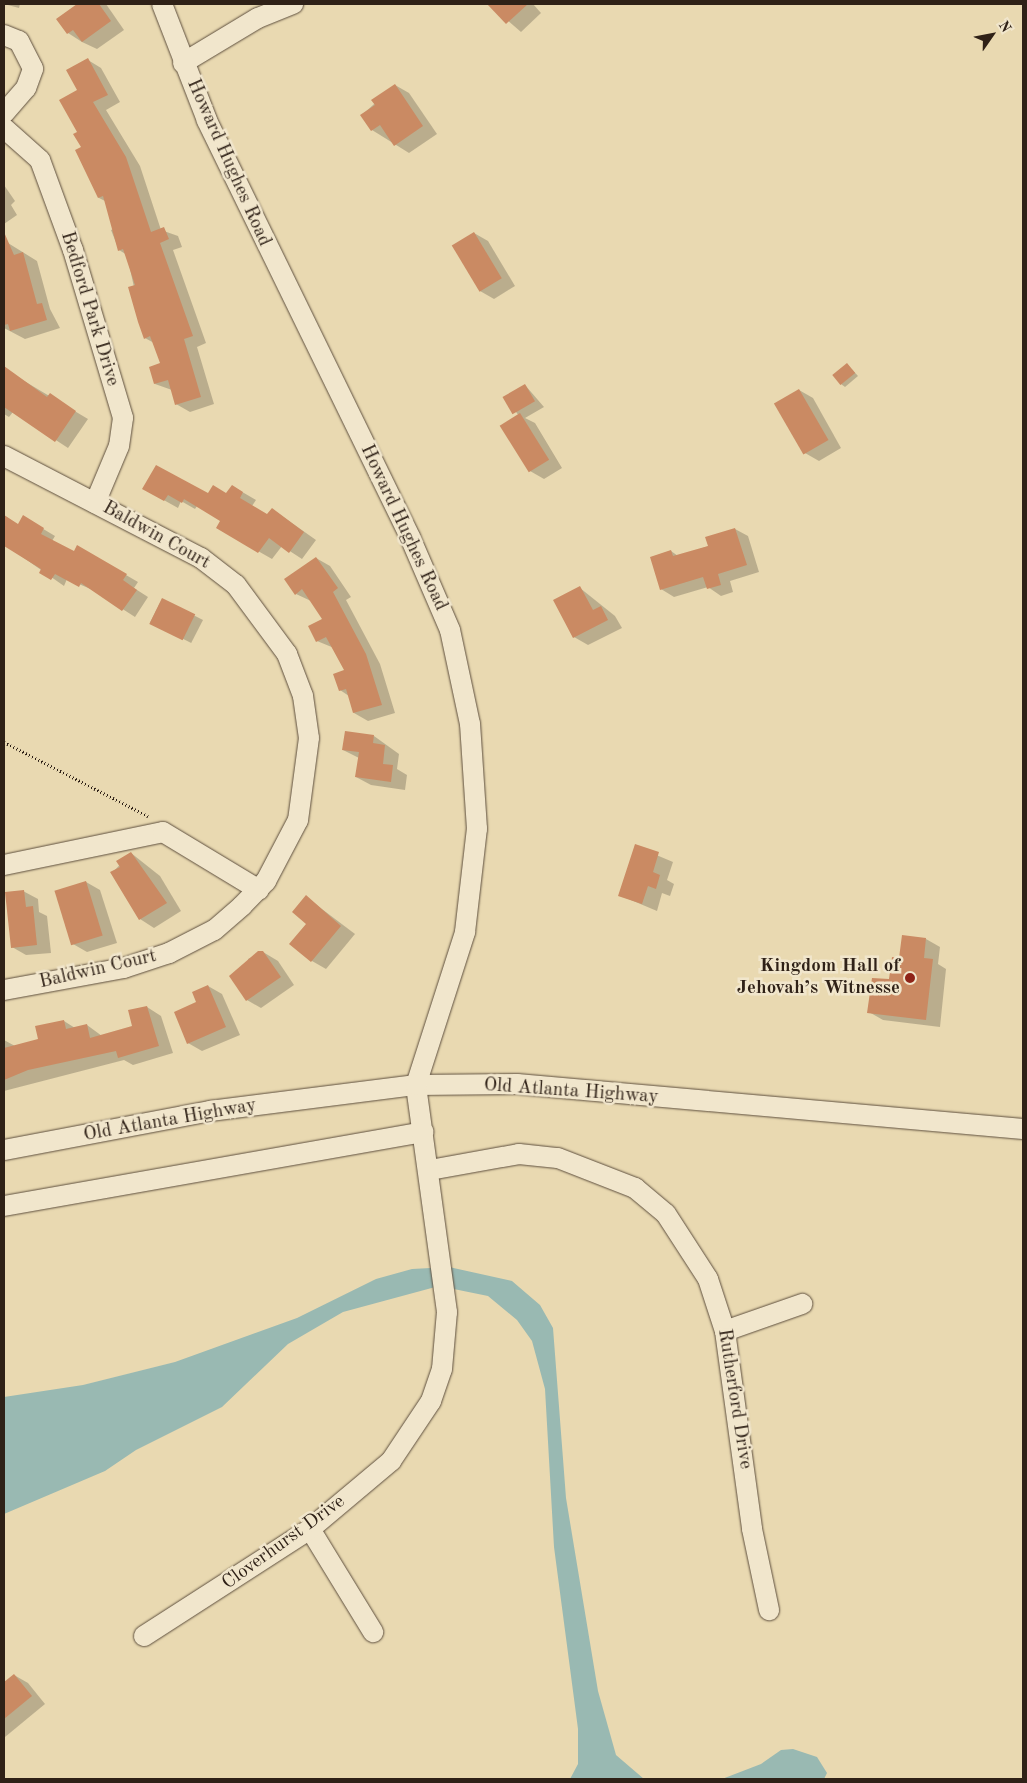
<!DOCTYPE html>
<meta charset="utf-8">
<style>
body{margin:0}
#map{position:relative;width:1027px;height:1783px;overflow:hidden;background:#e9d9b1;font-family:"Old Standard TT",serif}
div>[style]{position:absolute}
.water>*{inset:0;background:#99b9b2}
.shadow>*{inset:0;background:#0003;transform-origin:0 0}
.building>*{inset:0;background:#ca8a63;transform-origin:0 0}
.path>*{height:3px;margin-top:-1.5px;transform-origin:0;background:repeating-linear-gradient(90deg,#2f2117 0 1px,transparent 0 3.5px)}
.roads{filter:drop-shadow(0 0 1px #5e4f3e) drop-shadow(0 0 1px #5e4f3e)}
.minor>*{height:20px;margin:-10px;padding:0 10px;transform-origin:10px;border-radius:10px;background:#f1e6cc}
.dots>*{width:14px;height:14px;translate:-50% -50%;box-sizing:border-box;border:2px solid #f1e6cc;border-radius:50%}
span{translate:-50% -50%;white-space:nowrap;text-align:center;line-height:1.15;-webkit-text-stroke:5px #f1e6cc;paint-order:stroke}
.street-label{font-size:19px;color:#2f2117}
.poi-label{font-size:19px;color:#2f2117;font-weight:700}
.right{translate:-100% -50%;text-align:right}
.frame{position:absolute;inset:0;border:5px solid #2f2117;pointer-events:none}
.north{position:absolute;left:967px;top:10px;width:50px;height:50px;-webkit-text-stroke:4px #f1e6cc;paint-order:stroke;rotate:57deg;font-size:14px;font-weight:700;line-height:20px;text-align:center;color:#2f2117}
.north::after{content:'';display:block;margin:auto;width:18px;height:22px;background:#2f2117;clip-path:polygon(50% 0,100% 100%,50% 72%,0 100%)}
</style>
<div id="map">
<div class="water">
<i style="clip-path:polygon(449px 1267px,512px 1281px,540px 1305px,553px 1328px,566px 1498px,598px 1691px,616px 1755px,644px 1779px,570px 1779px,578px 1764px,578px 1729px,554px 1547px,545px 1389px,532px 1341px,517px 1320px,488px 1296px,439px 1286px,343px 1312px,288px 1344px,222px 1407px,136px 1450px,105px 1471px,4px 1514px,4px 1397px,83px 1385px,175px 1362px,297px 1318px,376px 1279px,412px 1269px)"></i>
<i style="clip-path:polygon(793px 1749px,817px 1757px,827px 1773px,824px 1779px,722px 1779px,761px 1764px,781px 1750px)"></i>
</div>
<div class="shadow">
<i style="clip-path:polygon(4px 4px,20px 4px,19px 8px)"></i>
<i style="clip-path:polygon(79px 4px,106px 4px,124px 30px,97px 49px,82px 42px,68px 33px,58px 19px)"></i>
<i style="clip-path:polygon(489px 4px,533px 4px,541px 13px,521px 32px)"></i>
<i style="clip-path:polygon(88px 60px,101px 68px,120px 102px,106px 110px,140px 166px,161px 230px,178px 236px,182px 247px,173px 250px,206px 343px,197px 347px,214px 404px,190px 412px,176px 404px,172px 390px,155px 384px,162px 364px,154px 343px,145px 338px,127px 255px,119px 250px,111px 230px,116px 228px,107px 202px,99px 198px,78px 133px,79px 91px)"></i>
<i style="clip-path:polygon(395px 85px,409px 93px,437px 134px,409px 153px,372px 130px,362px 115px)"></i>
<i style="clip-path:polygon(4px 185px,15px 201px,11px 205px,17px 215px,4px 224px)"></i>
<i style="clip-path:polygon(474px 233px,488px 241px,515px 286px,494px 299px,480px 291px,453px 246px)"></i>
<i style="clip-path:polygon(8px 243px,37px 261px,50px 309px,60px 328px,25px 339px,4px 328px,4px 244px)"></i>
<i style="clip-path:polygon(847px 364px,858px 376px,845px 387px,841px 384px)"></i>
<i style="clip-path:polygon(4px 369px,88px 419px,68px 448px,13px 412px,9px 417px,4px 414px)"></i>
<i style="clip-path:polygon(525px 385px,544px 407px,525px 418px,535px 423px,562px 468px,544px 479px,530px 471px,519px 416px,505px 397px)"></i>
<i style="clip-path:polygon(799px 390px,813px 398px,841px 448px,819px 461px,805px 453px)"></i>
<i style="clip-path:polygon(232px 486px,256px 500px,252px 506px,267px 515px,272px 509px,316px 540px,302px 559px,282px 546px,272px 559px,217px 528px,222px 521px,197px 506px,195px 509px,181px 501px,178px 508px,144px 489px,227px 495px)"></i>
<i style="clip-path:polygon(4px 515px,18px 525px,35px 524px,55px 536px,52px 541px,75px 553px,78px 547px,138px 582px,134px 588px,148px 597px,135px 617px,93px 590px,67px 579px,64px 586px,4px 544px)"></i>
<i style="clip-path:polygon(735px 529px,748px 536px,759px 572px,730px 581px,733px 592px,721px 596px,708px 587px,674px 597px,661px 589px,671px 551px,678px 556px,709px 546px)"></i>
<i style="clip-path:polygon(316px 558px,330px 566px,351px 597px,346px 600px,380px 664px,395px 713px,368px 721px,354px 713px,349px 696px,340px 690px,346px 671px,334px 648px,317px 641px,324px 619px,311px 601px,296px 594px)"></i>
<i style="clip-path:polygon(580px 588px,615px 616px,622px 628px,588px 645px,574px 637px)"></i>
<i style="left:162px;top:599px;width:46px;height:26px;rotate:27deg"></i>
<i style="clip-path:polygon(374px 736px,399px 754px,397px 769px,407px 775px,405px 790px,371px 785px,356px 777px,359px 758px,343px 750px)"></i>
<i style="clip-path:polygon(635px 846px,673px 862px,667px 880px,674px 884px,670px 896px,662px 893px,657px 911px,619px 895px)"></i>
<i style="clip-path:polygon(131px 853px,160px 876px,181px 911px,154px 928px,140px 919px,112px 873px)"></i>
<i style="clip-path:polygon(86px 882px,100px 890px,117px 943px,87px 952px,73px 944px)"></i>
<i style="clip-path:polygon(23px 891px,38px 899px,39px 912px,47px 916px,51px 953px,26px 955px,12px 947px)"></i>
<i style="clip-path:polygon(306px 897px,355px 934px,326px 969px,312px 961px)"></i>
<i style="clip-path:polygon(926px 939px,940px 947px,938px 964px,946px 969px,940px 1027px,883px 1020px,869px 1012px,901px 959px)"></i>
<i style="clip-path:polygon(263px 952px,278px 961px,294px 985px,261px 1008px,247px 1000px,248px 959px)"></i>
<i style="clip-path:polygon(208px 986px,222px 994px,240px 1035px,202px 1051px,188px 1043px,198px 1003px)"></i>
<i style="clip-path:polygon(147px 1007px,161px 1016px,173px 1053px,133px 1065px,124px 1060px,4px 1091px,4px 1040px,15px 1046px,40px 1040px,64px 1021px,75px 1028px,87px 1025px,102px 1036px,134px 1027px)"></i>
<i style="clip-path:polygon(14px 1675px,28px 1683px,45px 1704px,5px 1737px,4px 1683px)"></i>
</div>
<div class="building">
<i style="clip-path:polygon(77px 4px,99px 4px,111px 21px,82px 42px,73px 30px,67px 34px,56px 19px)"></i>
<i style="clip-path:polygon(487px 4px,528px 4px,506px 24px)"></i>
<i style="clip-path:polygon(88px 58px,108px 95px,93px 102px,126px 157px,151px 232px,164px 227px,169px 239px,160px 243px,193px 336px,184px 339px,201px 397px,175px 405px,168px 380px,154px 384px,149px 367px,160px 363px,150px 336px,144px 339px,138px 322px,128px 287px,135px 285px,123px 249px,118px 251px,103px 196px,98px 198px,75px 150px,81px 147px,73px 134px,77px 132px,59px 100px,77px 90px,66px 70px)"></i>
<i style="clip-path:polygon(395px 84px,423px 126px,394px 146px,380px 125px,371px 131px,360px 115px,375px 105px,371px 100px)"></i>
<i style="clip-path:polygon(4px 232px,14px 255px,23px 252px,37px 304px,42px 303px,47px 320px,10px 331px,8px 324px,4px 325px)"></i>
<i style="left:474px;top:232px;width:54px;height:26px;rotate:59deg"></i>
<i style="left:847px;top:363px;width:13px;height:19px;rotate:51deg"></i>
<i style="clip-path:polygon(4px 366px,47px 397px,50px 393px,76px 411px,55px 442px,4px 407px)"></i>
<i style="left:525px;top:384px;width:20px;height:26px;rotate:60deg"></i>
<i style="left:799px;top:389px;width:59px;height:29px;rotate:60deg"></i>
<i style="left:520px;top:413px;width:55px;height:24px;rotate:58deg"></i>
<i style="clip-path:polygon(156px 465px,208px 493px,213px 485px,226px 493px,232px 485px,243px 492px,240px 498px,267px 514px,272px 508px,304px 532px,289px 553px,269px 538px,258px 553px,216px 528px,220px 521px,184px 499px,182px 503px,168px 495px,164px 501px,142px 489px)"></i>
<i style="clip-path:polygon(4px 515px,18px 524px,23px 515px,44px 528px,41px 534px,74px 551px,77px 545px,127px 574px,123px 580px,137px 590px,122px 611px,81px 583px,79px 587px,55px 574px,51px 580px,39px 573px,41px 569px,4px 546px)"></i>
<i style="clip-path:polygon(735px 528px,747px 565px,718px 574px,721px 585px,707px 589px,703px 577px,660px 590px,650px 557px,671px 550px,673px 556px,708px 546px,705px 537px)"></i>
<i style="clip-path:polygon(316px 557px,338px 588px,333px 592px,366px 654px,382px 705px,353px 713px,346px 689px,339px 691px,333px 674px,344px 670px,326px 637px,316px 642px,308px 626px,322px 619px,302px 589px,295px 595px,284px 579px)"></i>
<i style="clip-path:polygon(580px 586px,593px 610px,601px 606px,608px 620px,573px 638px,553px 600px)"></i>
<i style="left:162px;top:598px;width:37px;height:29px;rotate:26deg"></i>
<i style="clip-path:polygon(345px 731px,374px 735px,373px 743px,385px 745px,383px 764px,393px 765px,391px 782px,355px 777px,359px 752px,342px 750px)"></i>
<i style="clip-path:polygon(635px 844px,659px 852px,653px 872px,660px 875px,656px 889px,648px 886px,642px 904px,618px 896px)"></i>
<i style="clip-path:polygon(131px 852px,167px 903px,139px 920px,110px 872px,120px 867px,116px 861px)"></i>
<i style="left:86px;top:881px;width:57px;height:33px;rotate:73deg"></i>
<i style="clip-path:polygon(24px 890px,26px 907px,33px 906px,37px 945px,11px 948px,5px 892px)"></i>
<i style="clip-path:polygon(306px 895px,341px 926px,311px 962px,289px 944px,306px 924px,292px 912px)"></i>
<i style="clip-path:polygon(902px 935px,926px 938px,924px 958px,933px 959px,926px 1020px,867px 1013px,872px 978px,889px 979px,892px 957px,899px 958px)"></i>
<i style="clip-path:polygon(258px 951px,263px 951px,281px 977px,246px 1001px,229px 976px)"></i>
<i style="clip-path:polygon(208px 985px,226px 1027px,187px 1044px,174px 1012px,196px 1002px,192px 992px)"></i>
<i style="clip-path:polygon(147px 1006px,159px 1046px,118px 1058px,116px 1051px,28px 1070px,4px 1080px,4px 1048px,38px 1039px,35px 1026px,64px 1020px,66px 1029px,87px 1024px,90px 1038px,132px 1026px,128px 1010px)"></i>
<i style="clip-path:polygon(14px 1674px,32px 1696px,4px 1719px,4px 1682px)"></i>
</div>
<div class="path">
<i style="left:4px;top:742px;width:162px;rotate:27.2deg"></i>
</div>
<div class="roads">
<div class="minor">
<i style="left:4px;top:35px;width:16px;rotate:22deg"></i>
<i style="left:19px;top:41px;width:31px;rotate:63deg"></i>
<i style="left:33px;top:69px;width:20px;rotate:110deg"></i>
<i style="left:26px;top:88px;width:33px;rotate:131deg"></i>
<i style="left:183px;top:63px;width:87px;rotate:-31deg"></i>
<i style="left:258px;top:18px;width:38px;rotate:-22deg"></i>
<i style="left:4px;top:128px;width:48px;rotate:41.6deg"></i>
<i style="left:40px;top:160px;width:96px;rotate:69.9deg"></i>
<i style="left:73px;top:250px;width:175px;rotate:73.4deg"></i>
<i style="left:123px;top:418px;width:28px;rotate:98deg"></i>
<i style="left:119px;top:446px;width:62px;rotate:112.8deg"></i>
<i style="left:4px;top:456px;width:222px;rotate:27.4deg"></i>
<i style="left:201px;top:558px;width:44px;rotate:37.6deg"></i>
<i style="left:236px;top:585px;width:86px;rotate:53.5deg"></i>
<i style="left:287px;top:654px;width:45px;rotate:69.1deg"></i>
<i style="left:303px;top:696px;width:42px;rotate:81.9deg"></i>
<i style="left:309px;top:738px;width:83px;rotate:97.6deg"></i>
<i style="left:298px;top:820px;width:69px;rotate:117.7deg"></i>
<i style="left:266px;top:881px;width:35px;rotate:134deg"></i>
<i style="left:242px;top:906px;width:37px;rotate:139deg"></i>
<i style="left:214px;top:930px;width:51px;rotate:152.9deg"></i>
<i style="left:169px;top:953px;width:47px;rotate:161.6deg"></i>
<i style="left:124px;top:968px;width:122px;rotate:169.6deg"></i>
<i style="left:4px;top:865px;width:162px;rotate:-11.7deg"></i>
<i style="left:163px;top:832px;width:112px;rotate:31.1deg"></i>
<i style="left:4px;top:1150px;width:210px;rotate:-10.7deg"></i>
<i style="left:210px;top:1111px;width:208px;rotate:-7.2deg"></i>
<i style="left:416px;top:1085px;width:101px;rotate:-0.6deg"></i>
<i style="left:517px;top:1084px;width:508px;rotate:5.08deg"></i>
<i style="left:430px;top:1170px;width:90px;rotate:-10.2deg"></i>
<i style="left:519px;top:1154px;width:39px;rotate:6deg"></i>
<i style="left:558px;top:1158px;width:83px;rotate:21.3deg"></i>
<i style="left:635px;top:1188px;width:40px;rotate:40deg"></i>
<i style="left:666px;top:1214px;width:77px;rotate:57.1deg"></i>
<i style="left:708px;top:1279px;width:55px;rotate:71.9deg"></i>
<i style="left:725px;top:1331px;width:200px;rotate:82.2deg"></i>
<i style="left:752px;top:1529px;width:83px;rotate:78.1deg"></i>
<i style="left:4px;top:1206px;width:426px;rotate:-10deg"></i>
<i style="left:725px;top:1331px;width:82px;rotate:-19.3deg"></i>
<i style="left:310px;top:1529px;width:121px;rotate:58.5deg"></i>
<i style="left:144px;top:1636px;width:197px;rotate:-32.8deg"></i>
<i style="left:310px;top:1529px;width:106px;rotate:-40deg"></i>
<i style="left:391px;top:1461px;width:72px;rotate:-56.3deg"></i>
<i style="left:431px;top:1401px;width:34px;rotate:-71deg"></i>
<i style="left:442px;top:1369px;width:57px;rotate:-85deg"></i>
<i style="left:447px;top:1312px;width:229px;rotate:-97.8deg"></i>
<i style="left:416px;top:1085px;width:161px;rotate:-72.2deg"></i>
<i style="left:465px;top:932px;width:104px;rotate:-83.4deg"></i>
<i style="left:477px;top:829px;width:105px;rotate:-93.8deg"></i>
<i style="left:470px;top:724px;width:96px;rotate:-102deg"></i>
<i style="left:450px;top:630px;width:101px;rotate:-113.3deg"></i>
<i style="left:410px;top:537px;width:464px;rotate:-116deg"></i>
<i style="left:207px;top:120px;width:124px;rotate:-111.2deg"></i>
</div>
</div>
<div class="dots">
<i style="left:910px;top:978px;background:#8f2418"></i>
</div>
<div class="street-label">
<span style="left:228px;top:163px;rotate:66deg">Howard Hughes Road</span>
<span style="left:89px;top:309px;rotate:73deg">Bedford Park Drive</span>
<span style="left:403px;top:528px;rotate:65deg">Howard Hughes Road</span>
<span style="left:156px;top:536px;rotate:29deg">Baldwin Court</span>
<span style="left:98px;top:970px;rotate:-13deg">Baldwin Court</span>
<span style="left:571px;top:1092px;rotate:4deg">Old Atlanta Highway</span>
<span style="left:170px;top:1121px;rotate:-10deg">Old Atlanta Highway</span>
<span style="left:734px;top:1399px;rotate:81deg">Rutherford Drive</span>
<span style="left:284px;top:1543px;rotate:-36deg">Cloverhurst Drive</span>
</div>
<div class="poi-label">
<span class="right" style="left:900px;top:978px">Kingdom Hall of<br>Jehovah’s Witnesse</span>
</div>
<div class="frame"></div>
<div class="north">N</div>
</div>
